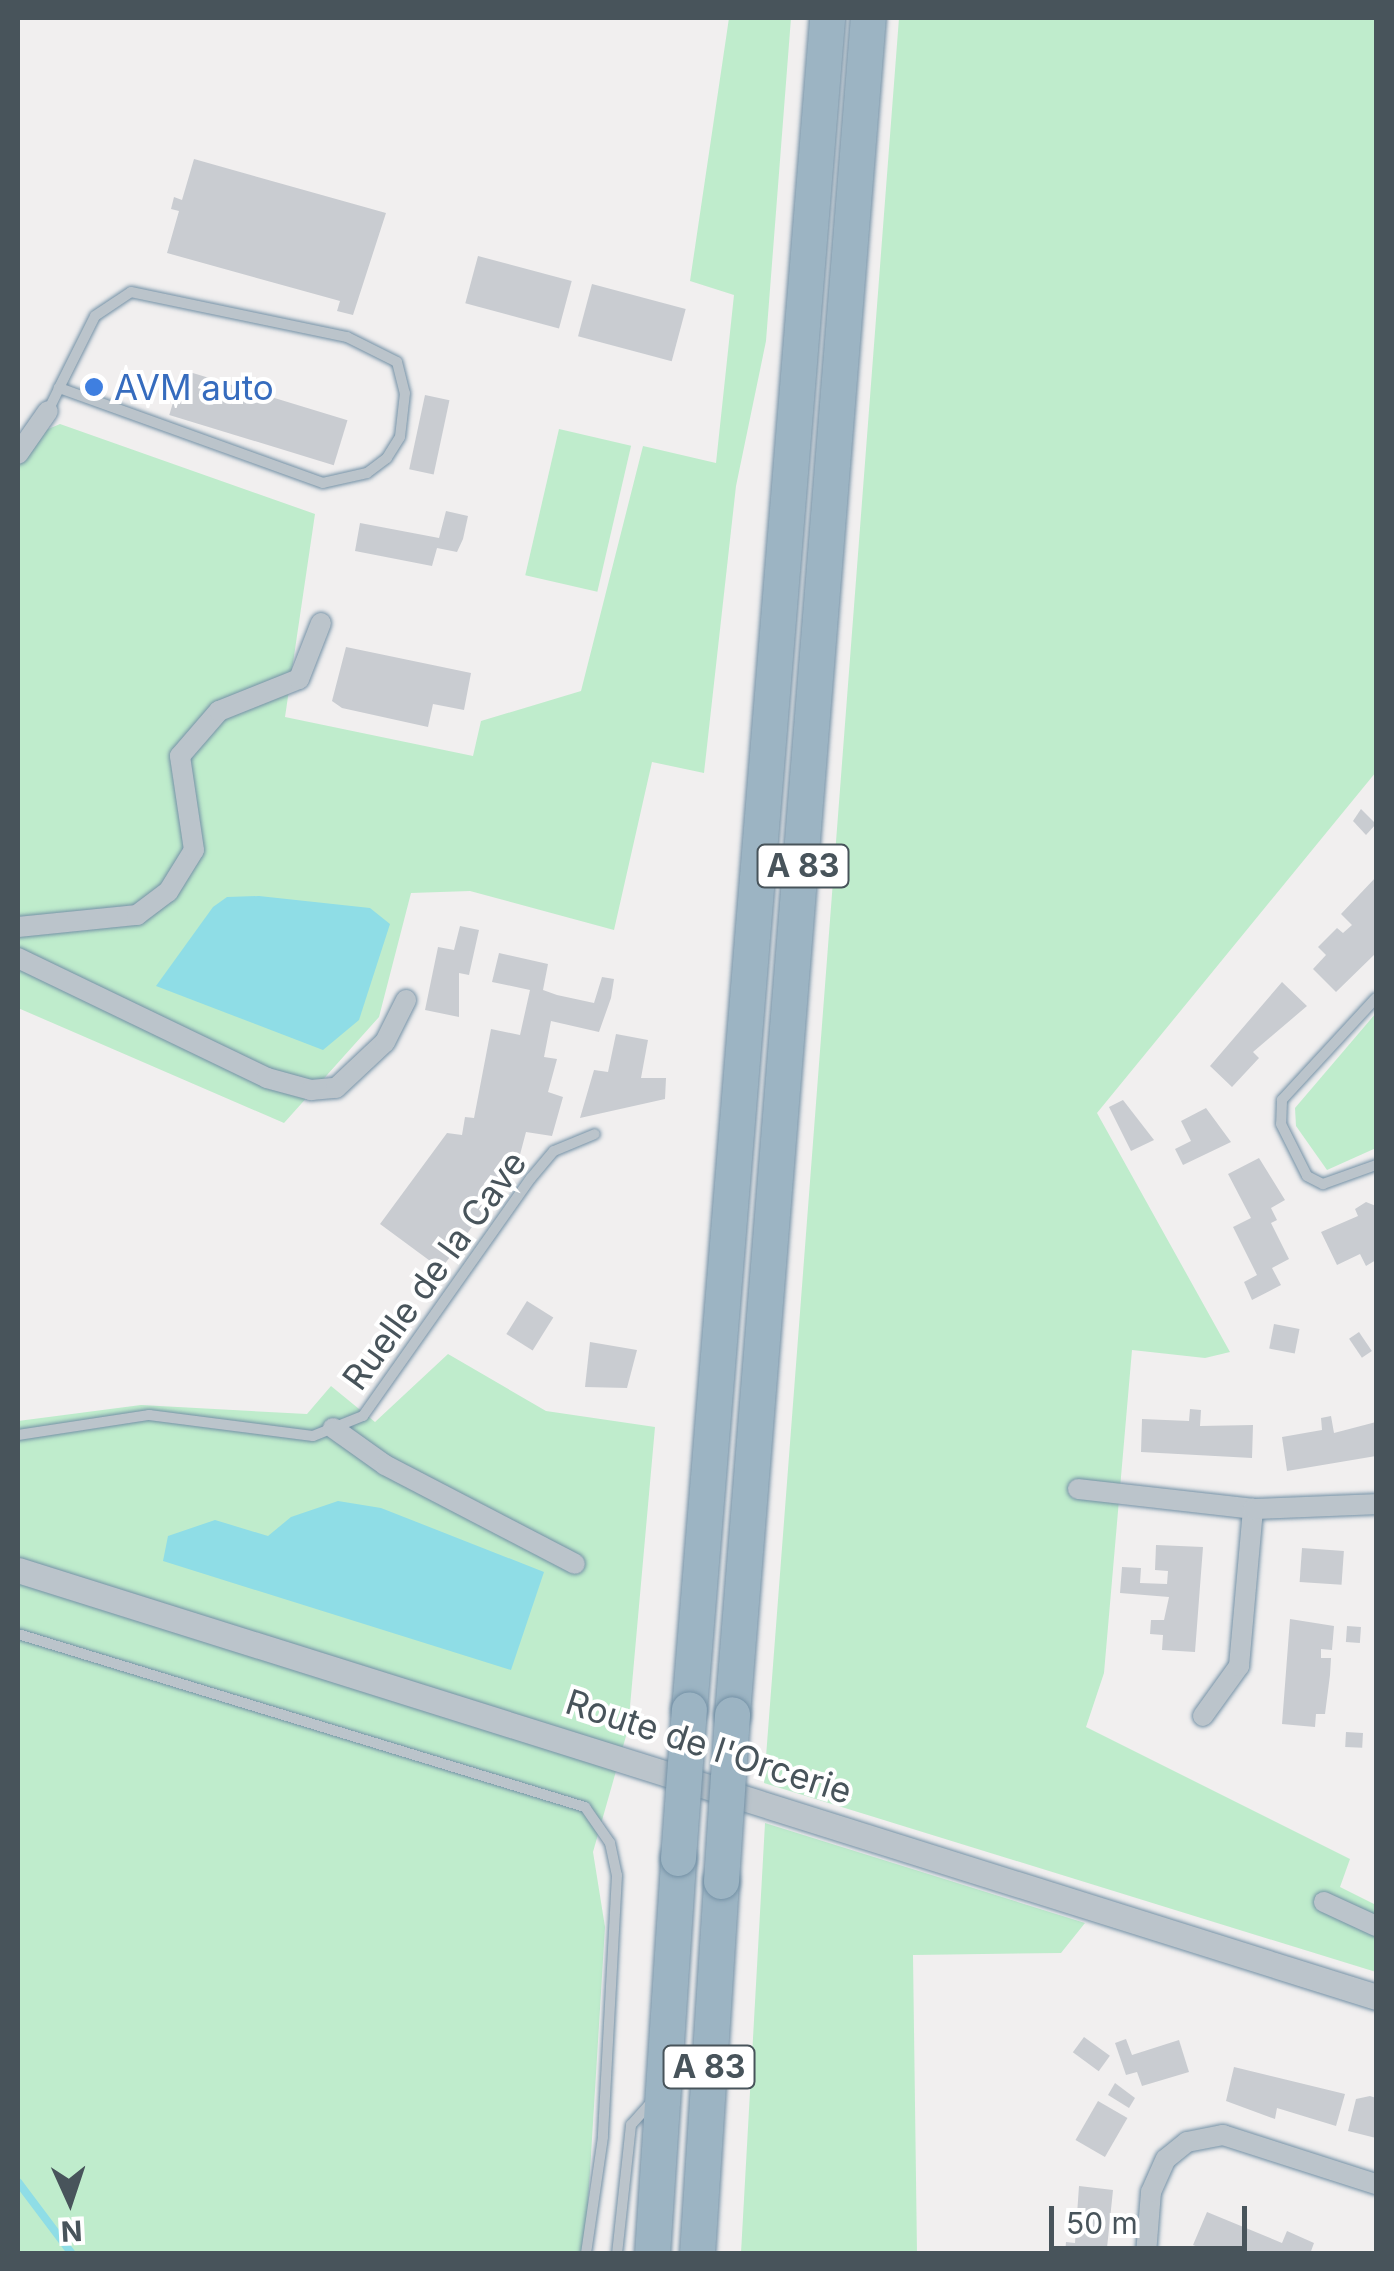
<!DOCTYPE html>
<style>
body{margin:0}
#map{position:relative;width:1394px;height:2271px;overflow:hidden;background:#f1efef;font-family:Inter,sans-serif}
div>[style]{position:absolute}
.green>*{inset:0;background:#bfeccc;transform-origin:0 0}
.water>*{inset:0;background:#8fdde6}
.stream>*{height:8px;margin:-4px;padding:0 4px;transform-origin:4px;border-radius:4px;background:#8fdde6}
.building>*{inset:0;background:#c9ccd1;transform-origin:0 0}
.roads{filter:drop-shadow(0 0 2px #7491a6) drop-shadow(0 0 2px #7491a6)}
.service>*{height:10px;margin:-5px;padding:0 5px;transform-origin:5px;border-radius:5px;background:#bbc4cb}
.minor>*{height:20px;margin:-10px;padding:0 10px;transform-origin:10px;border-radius:10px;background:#bbc4cb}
.tertiary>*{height:25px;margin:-12.5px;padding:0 12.5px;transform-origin:12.5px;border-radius:12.5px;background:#bbc4cb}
.trunk>*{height:35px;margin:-17.5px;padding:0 17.5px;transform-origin:17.5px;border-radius:17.5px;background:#9cb4c3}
.bridges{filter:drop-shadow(0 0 2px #7491a6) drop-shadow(0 0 2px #7491a6)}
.trunk-bridge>*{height:35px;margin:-17.5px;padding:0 17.5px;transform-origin:17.5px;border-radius:17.5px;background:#9cb4c3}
.dots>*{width:28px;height:28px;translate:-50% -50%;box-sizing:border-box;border:5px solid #fff;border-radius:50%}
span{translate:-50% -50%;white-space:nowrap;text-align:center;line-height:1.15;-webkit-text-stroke:8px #fff;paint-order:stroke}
.shield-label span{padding:2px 8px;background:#fff;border:2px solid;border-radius:8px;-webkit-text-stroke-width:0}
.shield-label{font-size:32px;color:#48545b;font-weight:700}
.shop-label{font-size:35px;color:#366cbe}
.left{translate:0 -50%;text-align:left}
.street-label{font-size:35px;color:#48545b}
.frame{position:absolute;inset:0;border:20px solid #48545b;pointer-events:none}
.north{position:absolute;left:20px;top:2151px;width:100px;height:100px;-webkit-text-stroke:8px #fff;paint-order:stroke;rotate:177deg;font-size:28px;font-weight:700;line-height:40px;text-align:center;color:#48545b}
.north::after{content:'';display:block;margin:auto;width:35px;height:45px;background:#48545b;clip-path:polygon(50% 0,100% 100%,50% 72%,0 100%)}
.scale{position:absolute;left:1049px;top:2206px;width:198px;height:45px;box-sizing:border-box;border:5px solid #48545b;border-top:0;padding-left:12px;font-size:30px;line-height:35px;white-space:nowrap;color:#48545b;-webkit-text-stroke:8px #fff;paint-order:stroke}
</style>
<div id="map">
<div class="green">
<i style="clip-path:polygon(729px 18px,791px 18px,766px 341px,736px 486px,704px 773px,652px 762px,614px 930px,470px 891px,411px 893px,379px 1017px,284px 1123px,18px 1008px,18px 442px,60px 424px,315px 514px,285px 717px,473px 756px,481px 721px,581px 691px,643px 446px,716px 463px,734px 295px,690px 281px)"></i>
<i style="clip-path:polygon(899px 18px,1376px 18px,1376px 772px,1097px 1113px,1230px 1352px,1205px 1358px,1132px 1350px,1104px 1673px,1086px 1727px,1350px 1859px,1340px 1887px,1376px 1905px,1376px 1972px,764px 1783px)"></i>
<i style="left:559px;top:429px;width:74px;height:150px;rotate:13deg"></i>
<i style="clip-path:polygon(1376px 1013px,1376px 1148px,1327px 1170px,1296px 1126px,1295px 1108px)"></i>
<i style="clip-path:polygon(448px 1354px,546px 1411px,655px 1427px,628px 1729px,593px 1852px,605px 1927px,585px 2253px,18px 2253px,18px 1421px,141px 1405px,307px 1414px,331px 1386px,375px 1422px)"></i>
<i style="clip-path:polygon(765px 1823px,1085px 1923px,1061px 1953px,913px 1955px,917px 2253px,741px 2253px)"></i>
</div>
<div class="water">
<i style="clip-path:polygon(259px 896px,370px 908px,390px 924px,359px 1020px,323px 1050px,156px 986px,213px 907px,227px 897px)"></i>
<i style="clip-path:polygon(338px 1501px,381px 1508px,544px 1572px,511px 1670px,163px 1561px,168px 1536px,215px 1520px,268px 1536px,291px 1517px)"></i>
</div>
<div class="stream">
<i style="left:18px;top:2182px;width:90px;rotate:53.1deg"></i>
</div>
<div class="building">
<i style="clip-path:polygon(194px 159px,386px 213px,353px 315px,337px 311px,340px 301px,167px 253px,179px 211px,171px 209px,174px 197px,182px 200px)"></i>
<i style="left:478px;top:256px;width:97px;height:49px;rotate:15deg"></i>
<i style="left:592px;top:284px;width:97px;height:54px;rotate:15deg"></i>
<i style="left:183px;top:370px;width:172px;height:47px;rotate:17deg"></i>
<i style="left:425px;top:395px;width:25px;height:76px;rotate:12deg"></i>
<i style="clip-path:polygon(446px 511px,468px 516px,463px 539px,457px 552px,437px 548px,432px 566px,355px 551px,360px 523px,439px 538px)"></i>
<i style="clip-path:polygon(346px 647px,471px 673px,464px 710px,433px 704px,428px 727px,342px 708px,332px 701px)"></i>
<i style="clip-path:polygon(1361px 809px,1376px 824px,1366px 835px,1353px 821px)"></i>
<i style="clip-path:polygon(1376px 877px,1376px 953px,1336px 992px,1313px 969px,1326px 955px,1318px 947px,1337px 928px,1343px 933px,1352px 925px,1341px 914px)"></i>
<i style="clip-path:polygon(460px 926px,479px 930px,469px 975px,459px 973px,459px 1017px,425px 1010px,438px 947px,454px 950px)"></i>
<i style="clip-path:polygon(499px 953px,548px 964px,543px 990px,557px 995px,594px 1003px,602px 977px,614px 979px,611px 998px,599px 1032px,551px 1021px,544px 1057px,557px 1059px,548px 1092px,563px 1097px,552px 1136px,526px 1132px,517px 1166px,441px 1269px,380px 1224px,447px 1133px,462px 1135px,465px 1117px,474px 1118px,491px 1029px,520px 1035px,530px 990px,492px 982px)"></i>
<i style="clip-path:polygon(1282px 982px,1307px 1006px,1253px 1052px,1259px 1058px,1232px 1087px,1210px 1066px)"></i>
<i style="clip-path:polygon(616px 1034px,648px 1040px,641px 1078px,666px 1078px,665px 1099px,580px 1118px,594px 1070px,608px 1072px)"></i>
<i style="clip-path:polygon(1123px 1100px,1154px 1140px,1131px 1151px,1109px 1107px)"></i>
<i style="clip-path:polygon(1206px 1108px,1231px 1142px,1183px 1165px,1175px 1149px,1191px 1141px,1181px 1121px)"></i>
<i style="clip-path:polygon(1259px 1158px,1285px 1200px,1271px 1208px,1277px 1220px,1271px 1223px,1289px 1259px,1272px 1268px,1281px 1285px,1252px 1300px,1244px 1282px,1257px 1275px,1233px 1227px,1251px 1218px,1228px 1174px)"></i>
<i style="clip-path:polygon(1366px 1202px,1376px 1206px,1376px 1260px,1366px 1266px,1360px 1254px,1337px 1265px,1321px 1232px,1358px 1216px,1355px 1209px)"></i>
<i style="left:527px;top:1301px;width:31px;height:39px;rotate:32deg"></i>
<i style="left:1274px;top:1324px;width:26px;height:25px;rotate:11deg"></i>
<i style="left:1359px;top:1332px;width:23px;height:12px;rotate:56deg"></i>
<i style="clip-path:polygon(590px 1342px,637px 1350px,627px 1388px,585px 1387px)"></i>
<i style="clip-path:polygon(1190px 1409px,1201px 1410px,1200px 1426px,1253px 1425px,1252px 1458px,1141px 1452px,1142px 1419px,1189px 1421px)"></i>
<i style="clip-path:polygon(1331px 1416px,1334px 1433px,1376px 1422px,1376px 1456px,1287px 1471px,1282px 1437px,1322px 1430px,1321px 1418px)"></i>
<i style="clip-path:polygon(1156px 1545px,1203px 1547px,1195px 1652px,1162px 1650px,1163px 1635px,1150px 1634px,1151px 1620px,1164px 1620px,1169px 1597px,1120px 1593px,1122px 1567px,1141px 1568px,1140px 1583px,1167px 1584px,1168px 1571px,1155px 1570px)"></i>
<i style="left:1302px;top:1548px;width:42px;height:34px;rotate:4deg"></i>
<i style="clip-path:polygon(1290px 1619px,1334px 1626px,1332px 1650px,1321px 1649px,1321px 1658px,1331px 1658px,1330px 1675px,1325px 1714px,1316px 1714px,1315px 1727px,1282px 1724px)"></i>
<i style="left:1347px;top:1626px;width:14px;height:16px;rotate:4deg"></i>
<i style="left:1346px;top:1732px;width:17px;height:15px;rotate:3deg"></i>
<i style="left:1084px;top:2037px;width:32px;height:19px;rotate:36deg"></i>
<i style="clip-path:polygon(1126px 2039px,1132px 2055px,1179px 2040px,1189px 2072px,1142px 2086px,1137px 2072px,1126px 2075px,1115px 2043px)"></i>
<i style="clip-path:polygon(1234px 2067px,1345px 2094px,1336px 2126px,1277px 2108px,1275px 2119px,1226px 2101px)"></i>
<i style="clip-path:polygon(1115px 2083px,1135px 2098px,1129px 2108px,1108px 2095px)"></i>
<i style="clip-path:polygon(1370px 2096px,1376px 2098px,1376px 2138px,1348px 2131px,1356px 2099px)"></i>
<i style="left:1098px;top:2101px;width:34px;height:45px;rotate:30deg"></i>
<i style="clip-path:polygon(1079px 2186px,1113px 2190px,1107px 2248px,1099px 2254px,1065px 2254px,1066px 2242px,1075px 2243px)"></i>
<i style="clip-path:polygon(1207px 2212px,1282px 2243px,1287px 2231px,1314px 2243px,1310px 2254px,1215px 2254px,1193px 2245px)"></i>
</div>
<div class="roads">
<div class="service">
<i style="left:48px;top:411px;width:25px;rotate:-64deg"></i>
<i style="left:59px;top:388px;width:80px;rotate:-63.4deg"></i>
<i style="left:95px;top:316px;width:43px;rotate:-33.7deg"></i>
<i style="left:131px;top:292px;width:221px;rotate:11.8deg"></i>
<i style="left:347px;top:337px;width:56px;rotate:26.6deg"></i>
<i style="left:397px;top:362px;width:32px;rotate:76deg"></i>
<i style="left:405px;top:393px;width:44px;rotate:96.5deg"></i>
<i style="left:400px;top:437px;width:25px;rotate:122deg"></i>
<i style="left:387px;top:458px;width:25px;rotate:143deg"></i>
<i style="left:367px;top:473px;width:45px;rotate:167.2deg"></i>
<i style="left:323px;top:483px;width:281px;rotate:-160.2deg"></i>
<i style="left:1376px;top:998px;width:139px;rotate:132.7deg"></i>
<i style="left:1282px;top:1100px;width:24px;rotate:92deg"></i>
<i style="left:1281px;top:1124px;width:58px;rotate:63.4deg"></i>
<i style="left:1307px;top:1176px;width:18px;rotate:27deg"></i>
<i style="left:1323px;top:1184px;width:56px;rotate:-19.7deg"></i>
<i style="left:18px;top:1435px;width:133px;rotate:-8.7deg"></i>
<i style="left:149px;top:1415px;width:165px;rotate:7.3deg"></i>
<i style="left:313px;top:1436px;width:54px;rotate:-21.8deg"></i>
<i style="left:363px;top:1416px;width:291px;rotate:-54.8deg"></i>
<i style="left:531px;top:1178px;width:35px;rotate:-50deg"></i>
<i style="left:554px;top:1151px;width:44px;rotate:-22.5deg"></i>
<i style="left:18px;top:1634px;width:593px;rotate:16.97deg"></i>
<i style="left:585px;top:1807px;width:44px;rotate:55.2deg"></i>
<i style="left:610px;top:1843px;width:33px;rotate:78deg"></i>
<i style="left:617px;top:1875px;width:262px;rotate:93.1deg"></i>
<i style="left:603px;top:2137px;width:118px;rotate:98.3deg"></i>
<i style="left:617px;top:2254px;width:130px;rotate:-83.8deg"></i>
<i style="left:631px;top:2125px;width:28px;rotate:-48deg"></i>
</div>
<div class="minor">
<i style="left:18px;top:454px;width:52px;rotate:-55.1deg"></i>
<i style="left:18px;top:927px;width:120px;rotate:-5.8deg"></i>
<i style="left:137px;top:915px;width:39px;rotate:-37deg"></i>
<i style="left:168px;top:892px;width:49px;rotate:-58.2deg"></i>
<i style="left:194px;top:850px;width:95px;rotate:-98.5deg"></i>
<i style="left:180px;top:756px;width:60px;rotate:-49.1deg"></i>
<i style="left:219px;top:711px;width:86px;rotate:-21.8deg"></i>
<i style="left:299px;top:679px;width:60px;rotate:-68.6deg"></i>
<i style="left:18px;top:958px;width:276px;rotate:25.7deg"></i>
<i style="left:267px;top:1078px;width:46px;rotate:15.3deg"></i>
<i style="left:311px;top:1090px;width:25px;rotate:-5deg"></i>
<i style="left:336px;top:1088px;width:67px;rotate:-43.2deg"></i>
<i style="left:385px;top:1042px;width:47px;rotate:-63.4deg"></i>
<i style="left:333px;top:1428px;width:64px;rotate:35.4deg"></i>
<i style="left:385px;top:1465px;width:214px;rotate:27.5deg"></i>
<i style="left:1078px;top:1489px;width:176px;rotate:6.5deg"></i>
<i style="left:1203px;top:1716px;width:62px;rotate:-54.2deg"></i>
<i style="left:1239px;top:1666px;width:158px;rotate:-84.9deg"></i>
<i style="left:1253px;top:1509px;width:123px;rotate:-2.3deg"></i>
<i style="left:1324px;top:1902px;width:57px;rotate:24.8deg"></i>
<i style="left:1146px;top:2254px;width:62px;rotate:-85.4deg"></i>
<i style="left:1151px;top:2192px;width:36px;rotate:-66deg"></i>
<i style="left:1166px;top:2159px;width:27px;rotate:-39deg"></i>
<i style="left:1187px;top:2142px;width:37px;rotate:-11deg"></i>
<i style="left:1223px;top:2135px;width:161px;rotate:17.8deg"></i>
</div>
<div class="tertiary">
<i style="left:18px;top:1570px;width:1424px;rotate:17.45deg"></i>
</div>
<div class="trunk">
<i style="left:689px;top:1709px;width:1697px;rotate:-85.33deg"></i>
<i style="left:732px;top:1714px;width:1701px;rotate:-85.42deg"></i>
<i style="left:652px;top:2254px;width:397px;rotate:-86.2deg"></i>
<i style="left:697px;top:2254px;width:374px;rotate:-86.3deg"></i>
</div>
</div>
<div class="bridges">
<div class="trunk-bridge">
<i style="left:678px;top:1858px;width:149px;rotate:-85.8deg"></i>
<i style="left:721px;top:1881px;width:167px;rotate:-86.2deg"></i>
</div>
</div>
<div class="dots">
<i style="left:94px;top:387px;background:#3f7fe0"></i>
</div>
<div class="shield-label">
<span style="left:803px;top:866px">A 83</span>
<span style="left:709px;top:2067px">A 83</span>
</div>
<div class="shop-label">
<span class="left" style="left:114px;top:387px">AVM auto</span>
</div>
<div class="street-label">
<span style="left:434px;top:1270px;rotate:-54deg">Ruelle de la Cave</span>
<span style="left:709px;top:1746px;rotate:18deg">Route de l'Orcerie</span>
</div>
<div class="frame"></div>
<div class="north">N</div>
<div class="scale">50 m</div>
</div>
